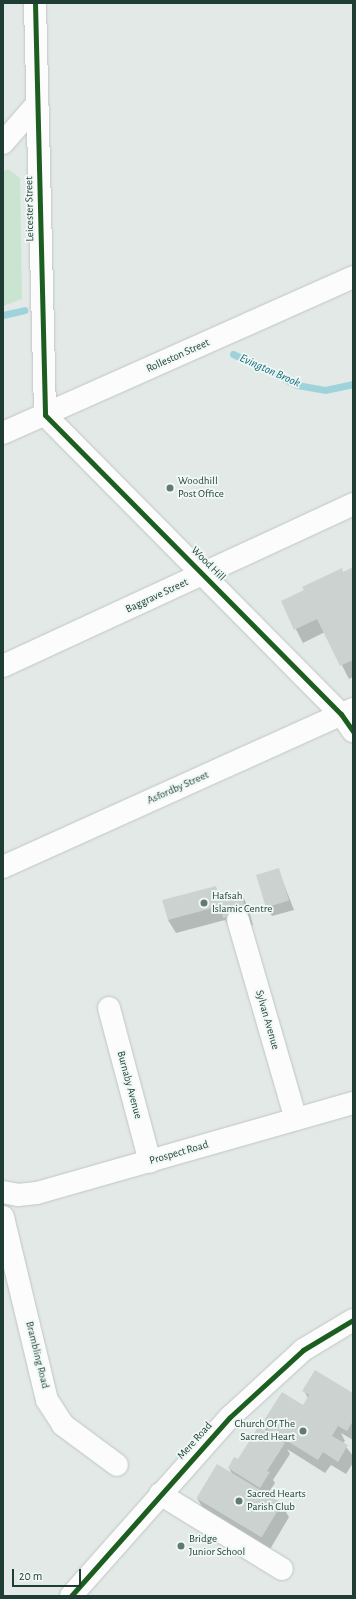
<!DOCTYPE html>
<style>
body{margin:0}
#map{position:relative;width:356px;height:1599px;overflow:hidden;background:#e2e9e6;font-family:"Alegreya Sans",sans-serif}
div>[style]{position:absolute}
.green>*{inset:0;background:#cae4d2}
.shadow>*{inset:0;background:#0003}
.stream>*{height:7px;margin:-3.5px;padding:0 3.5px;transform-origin:3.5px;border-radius:3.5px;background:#9fd3db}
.building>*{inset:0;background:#ccd2d0;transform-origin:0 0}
.roads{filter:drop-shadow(0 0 1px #bfc6c3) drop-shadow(0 0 1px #bfc6c3)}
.street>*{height:22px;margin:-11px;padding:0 11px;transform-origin:11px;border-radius:11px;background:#fbfcfb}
.cycleway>*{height:5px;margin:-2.5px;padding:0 2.5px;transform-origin:2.5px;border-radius:2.5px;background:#1b5e20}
.dots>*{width:11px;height:11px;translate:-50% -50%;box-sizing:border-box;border:2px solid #eff8f4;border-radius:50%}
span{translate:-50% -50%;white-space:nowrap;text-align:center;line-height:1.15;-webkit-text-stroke:3.5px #eff8f4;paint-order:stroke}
.street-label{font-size:11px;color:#1f3d35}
.poi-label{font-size:11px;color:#1f3d35}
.left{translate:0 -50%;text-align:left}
.right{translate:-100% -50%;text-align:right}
.water-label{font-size:12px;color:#146b7d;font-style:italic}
.frame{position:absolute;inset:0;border:4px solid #1f3d35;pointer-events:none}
.scale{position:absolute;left:12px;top:1569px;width:69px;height:18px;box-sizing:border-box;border:2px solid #1f3d35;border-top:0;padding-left:5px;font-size:12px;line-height:14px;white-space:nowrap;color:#1f3d35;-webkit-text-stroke:3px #eff8f4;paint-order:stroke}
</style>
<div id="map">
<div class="green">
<i style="clip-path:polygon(8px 169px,20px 178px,22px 299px,3px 306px,3px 172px)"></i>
</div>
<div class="shadow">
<i style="clip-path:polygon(353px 568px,353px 677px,349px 679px,325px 632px,303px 643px,282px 602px)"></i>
<i style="clip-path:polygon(278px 869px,294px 910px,272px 916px,266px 907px)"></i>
<i style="clip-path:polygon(215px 887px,222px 898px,241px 893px,248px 907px,253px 925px,232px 931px,225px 920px,176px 933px,168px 920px)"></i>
<i style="clip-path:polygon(304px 1391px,353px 1394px,353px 1440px,341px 1433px,345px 1441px,343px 1443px,353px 1456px,353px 1463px,346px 1474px,331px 1465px,325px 1473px,287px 1449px,290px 1454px,273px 1480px,275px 1483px,267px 1495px,281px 1504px,289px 1517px,269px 1551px,205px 1512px,197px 1498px,232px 1474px,229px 1468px,267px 1434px,263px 1425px,306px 1408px,308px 1398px)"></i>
</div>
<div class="stream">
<i style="left:3px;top:315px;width:22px;rotate:-13deg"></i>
<i style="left:233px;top:354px;width:71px;rotate:25.8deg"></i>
<i style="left:297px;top:385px;width:28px;rotate:10deg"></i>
<i style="left:325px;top:390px;width:29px;rotate:-12deg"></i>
</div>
<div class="building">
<i style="clip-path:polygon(353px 567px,353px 660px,340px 666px,317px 619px,294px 630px,281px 601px,304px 590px,302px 587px,342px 568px,343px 572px)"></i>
<i style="left:279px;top:868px;width:34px;height:24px;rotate:73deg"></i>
<i style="clip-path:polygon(216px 886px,219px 898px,241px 892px,246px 912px,223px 918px,220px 906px,168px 920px,162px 900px)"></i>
<i style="clip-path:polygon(315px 1370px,353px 1393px,353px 1421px,347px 1431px,338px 1426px,332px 1436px,348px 1445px,338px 1462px,323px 1452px,318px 1460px,261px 1425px,282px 1392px,303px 1405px,309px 1395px,302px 1391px)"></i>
<i style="clip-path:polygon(258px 1427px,285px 1443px,267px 1471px,270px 1472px,260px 1488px,228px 1468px,234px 1457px,238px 1459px)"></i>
<i style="left:217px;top:1464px;width:76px;height:40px;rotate:31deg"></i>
</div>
<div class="roads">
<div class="street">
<i style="left:35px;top:3px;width:412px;rotate:88.6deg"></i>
<i style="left:3px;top:143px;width:52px;rotate:-48.9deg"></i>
<i style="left:45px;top:415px;width:421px;rotate:45.3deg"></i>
<i style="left:341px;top:714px;width:21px;rotate:55deg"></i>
<i style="left:3px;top:433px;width:383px;rotate:-24deg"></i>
<i style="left:3px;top:666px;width:386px;rotate:-24.8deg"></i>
<i style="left:3px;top:867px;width:384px;rotate:-24.3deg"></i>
<i style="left:238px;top:920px;width:207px;rotate:73.8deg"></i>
<i style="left:109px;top:1008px;width:159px;rotate:75.1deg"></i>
<i style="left:3px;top:1192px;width:15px;rotate:11deg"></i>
<i style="left:18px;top:1195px;width:19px;rotate:-6deg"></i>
<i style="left:37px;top:1193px;width:329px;rotate:-15.9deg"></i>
<i style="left:3px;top:1217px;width:188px;rotate:76.5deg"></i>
<i style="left:47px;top:1400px;width:30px;rotate:57deg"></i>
<i style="left:63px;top:1425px;width:67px;rotate:36.5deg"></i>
<i style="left:160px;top:1494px;width:143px;rotate:31.6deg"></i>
<i style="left:71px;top:1596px;width:239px;rotate:-48.4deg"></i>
<i style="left:230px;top:1417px;width:99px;rotate:-42.5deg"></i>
<i style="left:303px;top:1350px;width:58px;rotate:-31deg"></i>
</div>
</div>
<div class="cycleway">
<i style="left:35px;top:3px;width:412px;rotate:88.6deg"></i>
<i style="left:45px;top:415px;width:421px;rotate:45.3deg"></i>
<i style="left:341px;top:714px;width:21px;rotate:55deg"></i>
<i style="left:71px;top:1596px;width:239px;rotate:-48.4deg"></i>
<i style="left:230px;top:1417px;width:99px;rotate:-42.5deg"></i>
<i style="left:303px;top:1350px;width:58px;rotate:-31deg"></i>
</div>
<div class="dots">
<i style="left:170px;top:488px;background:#637973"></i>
<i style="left:204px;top:903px;background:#637973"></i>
<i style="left:303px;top:1431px;background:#637973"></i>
<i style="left:239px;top:1501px;background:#637973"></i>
<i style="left:181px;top:1546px;background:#637973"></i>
</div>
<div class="street-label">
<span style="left:30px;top:209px;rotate:-91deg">Leicester Street</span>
<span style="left:178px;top:356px;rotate:-24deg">Rolleston Street</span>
<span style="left:208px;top:564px;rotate:45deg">Wood Hill</span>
<span style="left:157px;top:596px;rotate:-25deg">Baggrave Street</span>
<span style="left:178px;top:788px;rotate:-24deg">Asfordby Street</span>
<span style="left:267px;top:1020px;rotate:74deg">Sylvan Avenue</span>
<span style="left:129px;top:1085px;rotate:75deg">Burnaby Avenue</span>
<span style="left:179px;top:1153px;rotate:-16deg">Prospect Road</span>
<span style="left:37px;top:1355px;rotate:76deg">Brambling Road</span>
<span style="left:195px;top:1441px;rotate:-48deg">Mere Road</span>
</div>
<div class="poi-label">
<span class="left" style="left:178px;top:488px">Woodhill<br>Post Office</span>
<span class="left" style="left:212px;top:903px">Hafsah<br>Islamic Centre</span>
<span class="right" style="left:295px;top:1431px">Church Of The<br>Sacred Heart</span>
<span class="left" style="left:247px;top:1501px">Sacred Hearts<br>Parish Club</span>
<span class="left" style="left:189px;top:1546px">Bridge<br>Junior School</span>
</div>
<div class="water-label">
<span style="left:270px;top:371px;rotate:24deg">Evington Brook</span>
</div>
<div class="frame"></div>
<div class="scale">20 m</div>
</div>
